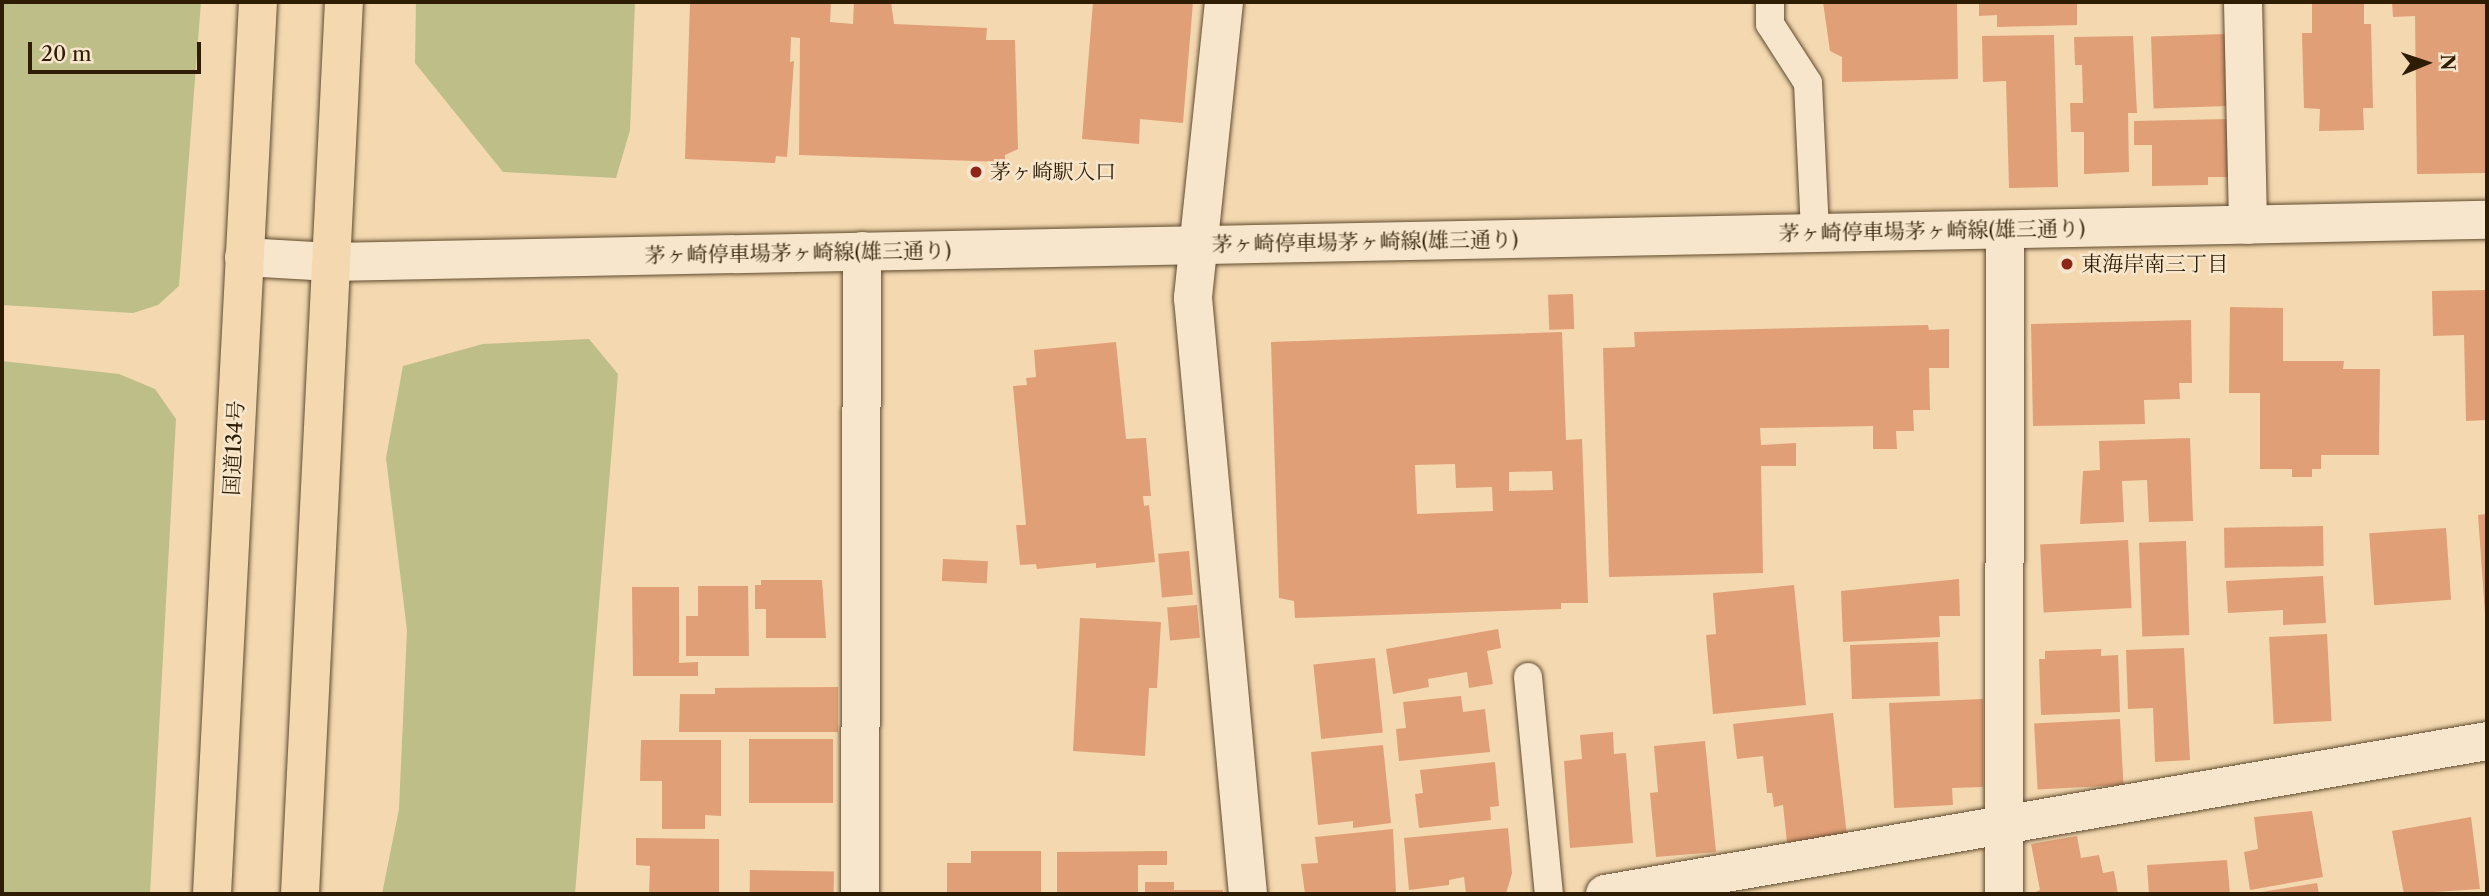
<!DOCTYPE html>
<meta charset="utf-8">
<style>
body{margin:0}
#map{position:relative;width:2489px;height:896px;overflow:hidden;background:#f3d8b0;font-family:"Libre Caslon Text","Noto Serif JP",serif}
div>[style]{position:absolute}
.green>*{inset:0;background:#bebe89}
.building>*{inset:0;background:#e19f77;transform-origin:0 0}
.roads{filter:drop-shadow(0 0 2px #5f4b2e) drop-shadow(0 0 2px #5f4b2e)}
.lane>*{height:28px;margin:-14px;padding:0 14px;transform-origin:14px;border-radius:14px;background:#f7e6cc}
.street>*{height:38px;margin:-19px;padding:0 19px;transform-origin:19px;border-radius:19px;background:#f7e6cc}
.secondary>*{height:38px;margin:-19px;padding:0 19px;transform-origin:19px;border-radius:19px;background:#f7e6cc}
.highway>*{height:38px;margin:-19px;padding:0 19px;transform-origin:19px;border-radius:19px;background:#f3d8b0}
.dots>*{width:19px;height:19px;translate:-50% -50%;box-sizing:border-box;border:4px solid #f7e6cc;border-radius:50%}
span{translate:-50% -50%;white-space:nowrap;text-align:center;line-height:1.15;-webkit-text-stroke:5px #f7e6cc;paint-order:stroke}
.poi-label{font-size:21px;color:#2e1c03}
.left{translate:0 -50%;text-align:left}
.street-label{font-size:21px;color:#2e1c03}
.frame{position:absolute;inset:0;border:4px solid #2e1c03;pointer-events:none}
.north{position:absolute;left:2391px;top:28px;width:70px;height:70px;-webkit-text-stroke:5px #f7e6cc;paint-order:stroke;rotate:88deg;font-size:19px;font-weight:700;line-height:28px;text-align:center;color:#2e1c03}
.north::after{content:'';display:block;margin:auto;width:24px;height:32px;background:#2e1c03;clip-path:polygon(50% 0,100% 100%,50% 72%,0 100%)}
.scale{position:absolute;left:28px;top:42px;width:173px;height:32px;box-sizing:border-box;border:4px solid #2e1c03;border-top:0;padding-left:9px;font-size:21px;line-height:24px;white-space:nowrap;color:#2e1c03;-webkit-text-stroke:5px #f7e6cc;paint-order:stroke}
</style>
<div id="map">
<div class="green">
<i style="clip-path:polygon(2px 2px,201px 2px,179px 286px,158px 305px,133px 313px,2px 305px)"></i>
<i style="clip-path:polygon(416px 2px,635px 2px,630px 130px,616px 178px,503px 172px,415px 63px)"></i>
<i style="clip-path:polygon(589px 339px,618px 374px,575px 894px,382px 894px,399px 809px,407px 630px,386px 458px,403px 366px,483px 344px)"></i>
<i style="clip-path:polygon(2px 361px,119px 374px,155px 389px,176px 419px,150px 894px,2px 894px)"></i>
</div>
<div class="building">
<i style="clip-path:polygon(690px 2px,831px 2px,830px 22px,853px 24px,854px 2px,891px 2px,894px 24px,987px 28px,986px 40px,1015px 40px,1018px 149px,1005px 155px,1005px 162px,799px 155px,800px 38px,791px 37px,790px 62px,794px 61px,787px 157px,776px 156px,775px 163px,685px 159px)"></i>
<i style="clip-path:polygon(1093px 2px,1193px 2px,1183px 123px,1140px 119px,1139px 144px,1082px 139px)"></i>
<i style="clip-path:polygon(1823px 2px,1957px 2px,1958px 79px,1842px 82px,1842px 57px,1830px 51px)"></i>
<i style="clip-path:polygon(1979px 2px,2077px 2px,2077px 25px,1997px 27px,1997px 15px,1979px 16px)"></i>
<i style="clip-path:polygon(2312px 2px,2364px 2px,2364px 24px,2371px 24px,2373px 108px,2363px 108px,2364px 130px,2319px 131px,2320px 109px,2304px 108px,2302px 33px,2312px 33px)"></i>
<i style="clip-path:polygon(2392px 2px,2487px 2px,2487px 173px,2417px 174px,2415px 16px,2393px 17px)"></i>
<i style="left:2225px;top:34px;width:72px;height:74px;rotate:88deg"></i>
<i style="clip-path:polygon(2054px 35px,2058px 187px,2009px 188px,2006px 81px,1983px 82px,1982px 36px)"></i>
<i style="clip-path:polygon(2133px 36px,2137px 113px,2128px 113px,2129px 172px,2084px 174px,2084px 132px,2071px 132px,2070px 103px,2083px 103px,2082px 65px,2075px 65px,2074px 37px)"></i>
<i style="clip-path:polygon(2229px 119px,2230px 177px,2208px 177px,2208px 185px,2152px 186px,2152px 145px,2134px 145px,2134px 121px)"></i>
<i style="clip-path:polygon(2487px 290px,2487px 420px,2466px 421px,2464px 335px,2433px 336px,2432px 291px)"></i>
<i style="left:1573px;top:294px;width:35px;height:25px;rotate:88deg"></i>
<i style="clip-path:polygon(2230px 307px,2283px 308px,2283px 361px,2344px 361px,2343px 369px,2380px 369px,2379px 455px,2321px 455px,2321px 469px,2312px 469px,2312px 477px,2292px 477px,2292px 469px,2260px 469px,2260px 393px,2229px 393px)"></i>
<i style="clip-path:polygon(2191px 320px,2192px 383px,2179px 383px,2180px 399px,2144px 400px,2145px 424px,2033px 426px,2031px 324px)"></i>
<i style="clip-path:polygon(1928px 325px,1929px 330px,1949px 329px,1949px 368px,1929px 368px,1930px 410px,1913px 410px,1914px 431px,1896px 431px,1897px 449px,1873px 449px,1873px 426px,1760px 428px,1761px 445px,1796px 443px,1796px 466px,1761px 466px,1763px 573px,1609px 577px,1603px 348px,1635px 347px,1634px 332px)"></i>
<i style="clip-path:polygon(evenodd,1562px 332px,1566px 440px,1582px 439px,1588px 603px,1561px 603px,1561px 609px,1295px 618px,1294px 601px,1279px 598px,1271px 342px,1562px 332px,1455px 464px,1456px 488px,1492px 487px,1493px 511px,1417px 514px,1415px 465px,1455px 464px,1562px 332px,1552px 471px,1553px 490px,1509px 491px,1509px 472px,1552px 471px)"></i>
<i style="clip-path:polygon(1116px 342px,1126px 439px,1146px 438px,1151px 496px,1143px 496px,1144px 506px,1149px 505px,1155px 562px,1096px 568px,1096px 563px,1037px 569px,1036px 564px,1020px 565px,1016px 525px,1026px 525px,1013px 386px,1027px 385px,1026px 378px,1036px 377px,1034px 350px)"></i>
<i style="clip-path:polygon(2190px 438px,2193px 521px,2149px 522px,2147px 480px,2122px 481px,2124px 522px,2080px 524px,2083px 471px,2100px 470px,2099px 441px)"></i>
<i style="clip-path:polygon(2487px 514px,2487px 613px,2485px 613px,2478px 515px)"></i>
<i style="left:2323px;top:526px;width:40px;height:99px;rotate:89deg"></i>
<i style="left:2446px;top:528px;width:72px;height:77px;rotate:86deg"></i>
<i style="left:2128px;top:540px;width:68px;height:88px;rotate:87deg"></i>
<i style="left:2186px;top:541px;width:94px;height:47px;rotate:88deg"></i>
<i style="left:1189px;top:551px;width:44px;height:31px;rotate:85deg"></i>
<i style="left:943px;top:559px;width:45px;height:22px;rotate:3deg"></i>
<i style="clip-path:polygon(2323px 576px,2326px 623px,2283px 625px,2283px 610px,2228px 613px,2226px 581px)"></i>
<i style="clip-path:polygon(1959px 579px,1960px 616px,1939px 616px,1940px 637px,1843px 642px,1841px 591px)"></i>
<i style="clip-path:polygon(761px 580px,822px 580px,826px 638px,766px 638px,766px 609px,755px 609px,755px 585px,761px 585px)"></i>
<i style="clip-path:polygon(1794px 585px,1806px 705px,1713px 714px,1706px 635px,1716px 634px,1713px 593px)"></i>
<i style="clip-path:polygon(698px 586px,748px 586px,749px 656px,686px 656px,686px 616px,698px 616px)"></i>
<i style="clip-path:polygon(632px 587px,679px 587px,679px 663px,698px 662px,698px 676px,633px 676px)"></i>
<i style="left:1197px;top:605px;width:33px;height:30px;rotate:85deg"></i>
<i style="clip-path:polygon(1080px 618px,1161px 622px,1157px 688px,1149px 688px,1145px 756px,1073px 751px)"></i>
<i style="clip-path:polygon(1498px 629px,1501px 648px,1487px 651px,1493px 684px,1469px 688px,1467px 672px,1428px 679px,1429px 687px,1393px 694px,1386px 649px)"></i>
<i style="left:2327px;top:634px;width:87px;height:58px;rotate:87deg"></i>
<i style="left:1938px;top:642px;width:54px;height:88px;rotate:88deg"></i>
<i style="clip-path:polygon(2184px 648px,2190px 760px,2155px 762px,2153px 708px,2128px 709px,2126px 650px)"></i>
<i style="clip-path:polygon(2101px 649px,2101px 656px,2118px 655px,2120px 712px,2041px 715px,2039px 659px,2045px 659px,2045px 651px)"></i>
<i style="left:1375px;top:658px;width:75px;height:62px;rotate:84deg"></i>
<i style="clip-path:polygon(838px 687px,838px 732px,679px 732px,680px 694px,715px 694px,715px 688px)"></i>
<i style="clip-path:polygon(1461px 696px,1463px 712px,1485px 709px,1490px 752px,1399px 761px,1396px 729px,1406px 728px,1403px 702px)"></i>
<i style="clip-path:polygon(1983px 699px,1983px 787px,1952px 788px,1953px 805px,1894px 808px,1889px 703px)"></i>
<i style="clip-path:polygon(1833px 713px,1847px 836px,1787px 842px,1783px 805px,1774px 807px,1772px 793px,1767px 793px,1763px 756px,1737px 759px,1733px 724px)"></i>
<i style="left:2120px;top:719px;width:66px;height:86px;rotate:87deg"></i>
<i style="clip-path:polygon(1613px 732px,1614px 754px,1626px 753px,1633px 843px,1570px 848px,1564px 761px,1582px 759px,1580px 735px)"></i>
<i style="left:749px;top:739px;width:84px;height:64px"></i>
<i style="clip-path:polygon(641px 740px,721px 740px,721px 816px,705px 815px,705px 829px,662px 829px,662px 781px,640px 781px)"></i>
<i style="clip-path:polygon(1705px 741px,1716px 852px,1656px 857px,1650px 793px,1658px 792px,1654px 746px)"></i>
<i style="clip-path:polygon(1383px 745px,1391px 823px,1353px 828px,1353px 821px,1318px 825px,1311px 752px)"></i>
<i style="clip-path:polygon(1495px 762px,1499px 806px,1490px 807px,1491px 820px,1419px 828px,1415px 794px,1423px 793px,1420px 770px)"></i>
<i style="clip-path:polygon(2312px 811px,2323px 877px,2250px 890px,2244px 852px,2258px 849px,2254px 817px)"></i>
<i style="clip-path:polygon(2471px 817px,2480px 889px,2404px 894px,2392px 831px)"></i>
<i style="clip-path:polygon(1508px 828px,1512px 873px,1506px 894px,1466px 894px,1464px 877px,1449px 880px,1449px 885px,1409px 890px,1404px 838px)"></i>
<i style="clip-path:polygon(1393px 829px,1396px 894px,1305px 894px,1301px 864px,1318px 863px,1315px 837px)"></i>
<i style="clip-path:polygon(2077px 836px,2081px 858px,2099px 855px,2103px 873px,2114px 871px,2118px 894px,2031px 894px,2040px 890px,2031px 844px)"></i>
<i style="clip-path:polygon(636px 838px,719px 839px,719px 894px,649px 894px,650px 866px,636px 865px)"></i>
<i style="clip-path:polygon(971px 851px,1041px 851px,1041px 894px,947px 894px,947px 863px,971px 863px)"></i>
<i style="clip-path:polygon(1167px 851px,1167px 865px,1138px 865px,1138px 894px,1057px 894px,1057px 852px)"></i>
<i style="clip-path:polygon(2227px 860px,2230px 894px,2149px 894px,2147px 865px)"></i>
<i style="left:750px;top:870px;width:84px;height:24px;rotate:1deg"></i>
<i style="clip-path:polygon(1145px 882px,1174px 882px,1174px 890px,1223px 890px,1223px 894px,1145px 894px)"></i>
<i style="clip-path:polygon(2317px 883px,2319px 894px,2255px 894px,2255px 893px)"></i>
</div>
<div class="roads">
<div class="lane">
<i style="left:1770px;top:2px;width:22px;rotate:90deg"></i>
<i style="left:1770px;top:24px;width:70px;rotate:57.2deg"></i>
<i style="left:1808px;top:83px;width:150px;rotate:87.3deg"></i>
<i style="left:1528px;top:677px;width:218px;rotate:84.5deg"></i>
</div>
<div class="street">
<i style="left:1224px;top:2px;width:298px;rotate:96deg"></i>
<i style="left:1193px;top:298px;width:599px;rotate:84.73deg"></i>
<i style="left:2243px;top:2px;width:223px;rotate:88.7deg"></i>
<i style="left:860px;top:894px;width:643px;rotate:-89.82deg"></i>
<i style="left:1605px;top:894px;width:895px;rotate:-9.84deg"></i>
<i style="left:2004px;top:894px;width:664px;rotate:-89.91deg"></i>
</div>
<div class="secondary">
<i style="left:244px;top:257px;width:87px;rotate:3.3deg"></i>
<i style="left:331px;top:262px;width:2156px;rotate:-1.12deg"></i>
</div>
<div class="highway">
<i style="left:212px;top:894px;width:893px;rotate:-87.05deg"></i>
<i style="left:300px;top:894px;width:893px;rotate:-87.18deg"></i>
</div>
</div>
<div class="dots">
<i style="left:976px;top:172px;background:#8f2418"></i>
<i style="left:2067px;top:264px;background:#8f2418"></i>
</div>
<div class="poi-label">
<span class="left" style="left:990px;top:172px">茅ヶ崎駅入口</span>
<span class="left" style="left:2081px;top:264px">東海岸南三丁目</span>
</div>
<div class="street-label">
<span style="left:1932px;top:231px;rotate:-1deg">茅ヶ崎停車場茅ヶ崎線(雄三通り)</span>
<span style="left:1365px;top:242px;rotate:-1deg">茅ヶ崎停車場茅ヶ崎線(雄三通り)</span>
<span style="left:798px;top:253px;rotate:-1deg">茅ヶ崎停車場茅ヶ崎線(雄三通り)</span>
<span style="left:234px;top:448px;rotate:-87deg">国道134号</span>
</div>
<div class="frame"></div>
<div class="north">N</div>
<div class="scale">20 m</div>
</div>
